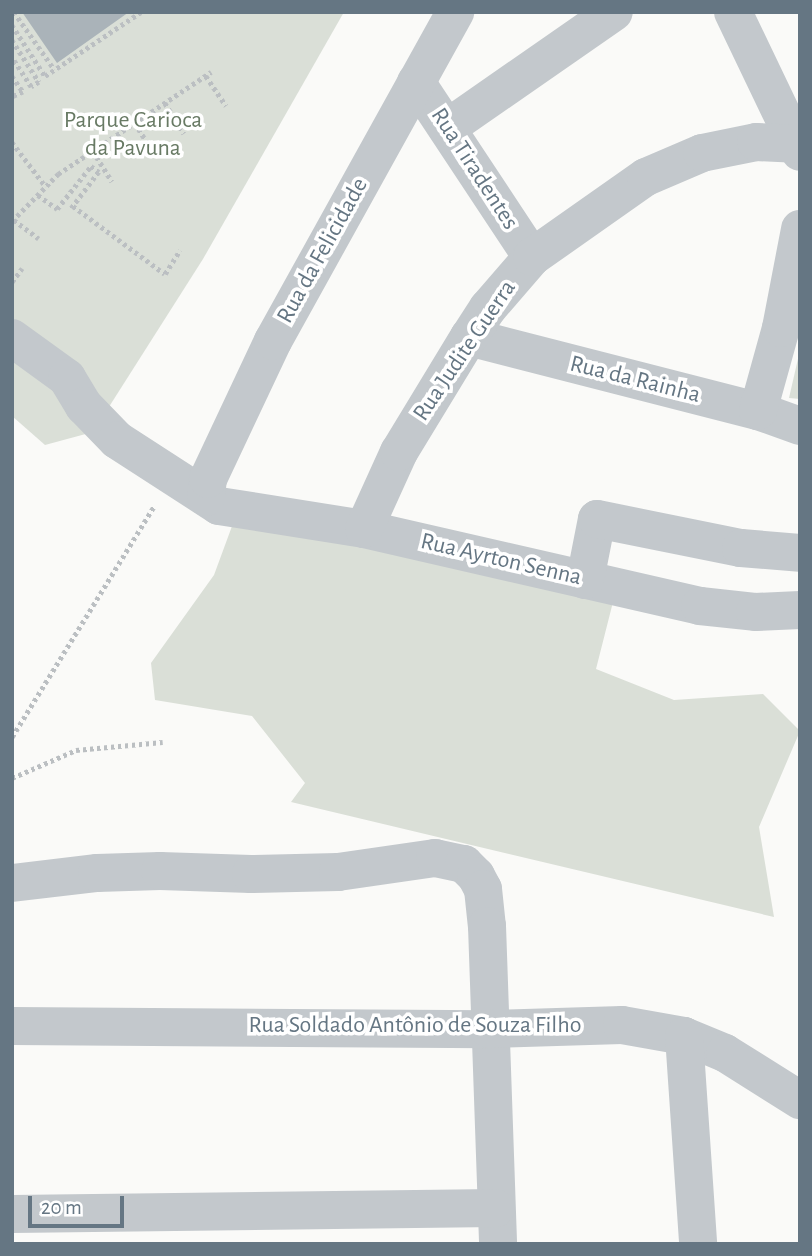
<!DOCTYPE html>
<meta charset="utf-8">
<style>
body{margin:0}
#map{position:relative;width:812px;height:1256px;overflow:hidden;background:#fafaf8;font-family:"Alegreya Sans",sans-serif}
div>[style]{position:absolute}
.green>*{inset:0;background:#dadfd7}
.building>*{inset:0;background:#aab3b9}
.path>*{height:4.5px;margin-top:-2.25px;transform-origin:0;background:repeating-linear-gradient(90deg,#bbbfc2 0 3.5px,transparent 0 7px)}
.minor>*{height:38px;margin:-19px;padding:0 19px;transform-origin:19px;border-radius:19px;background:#c3c8cc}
span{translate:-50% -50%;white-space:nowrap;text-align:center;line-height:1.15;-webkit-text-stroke:7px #fff;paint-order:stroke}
.park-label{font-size:24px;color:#687a64}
.street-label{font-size:24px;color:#657683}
.frame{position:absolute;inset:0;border:14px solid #657683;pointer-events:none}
.scale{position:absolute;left:28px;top:1196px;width:96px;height:32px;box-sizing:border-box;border:4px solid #657683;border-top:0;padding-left:9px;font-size:21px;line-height:24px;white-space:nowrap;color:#657683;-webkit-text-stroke:5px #fff;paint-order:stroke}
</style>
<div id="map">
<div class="green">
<i style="clip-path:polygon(12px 12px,344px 12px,203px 259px,93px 432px,45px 445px,12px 416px)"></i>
<i style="clip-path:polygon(800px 350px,800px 399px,789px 398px)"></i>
<i style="clip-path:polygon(235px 518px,613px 602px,596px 669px,674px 700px,763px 694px,800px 731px,759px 827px,774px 917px,291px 802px,305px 783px,252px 716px,155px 700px,151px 663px,214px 575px)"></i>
</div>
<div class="building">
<i style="clip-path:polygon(22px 12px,129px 12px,57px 63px)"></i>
</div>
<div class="path">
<i style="left:14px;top:12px;width:70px;rotate:54.9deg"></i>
<i style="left:12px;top:25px;width:61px;rotate:57.1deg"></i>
<i style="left:45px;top:76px;width:115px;rotate:-33.7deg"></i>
<i style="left:12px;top:40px;width:50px;rotate:57.3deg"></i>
<i style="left:39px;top:82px;width:9px;rotate:148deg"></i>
<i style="left:31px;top:87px;width:35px;rotate:-123deg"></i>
<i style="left:12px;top:76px;width:19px;rotate:55deg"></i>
<i style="left:23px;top:92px;width:12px;rotate:156deg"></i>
<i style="left:206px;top:76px;width:36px;rotate:56deg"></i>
<i style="left:165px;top:103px;width:36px;rotate:58deg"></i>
<i style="left:135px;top:123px;width:36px;rotate:58deg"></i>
<i style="left:12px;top:142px;width:56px;rotate:52.9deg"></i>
<i style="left:93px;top:151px;width:36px;rotate:58deg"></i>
<i style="left:38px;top:195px;width:24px;rotate:36deg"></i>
<i style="left:57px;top:209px;width:55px;rotate:-51.7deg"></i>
<i style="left:91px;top:166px;width:10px;rotate:37deg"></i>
<i style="left:99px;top:172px;width:46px;rotate:127.1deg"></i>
<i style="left:73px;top:206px;width:114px;rotate:36.5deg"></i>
<i style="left:165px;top:274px;width:28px;rotate:-58deg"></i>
<i style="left:14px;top:220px;width:31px;rotate:37deg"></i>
<i style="left:12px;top:221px;width:66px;rotate:-45.6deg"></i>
<i style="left:58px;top:174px;width:184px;rotate:-33.7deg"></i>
<i style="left:12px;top:282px;width:17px;rotate:-54deg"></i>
<i style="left:12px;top:737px;width:271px;rotate:-58.4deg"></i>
<i style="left:12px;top:778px;width:70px;rotate:-23.6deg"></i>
<i style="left:76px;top:750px;width:87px;rotate:-5.3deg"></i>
</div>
<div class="minor">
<i style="left:733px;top:12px;width:155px;rotate:64.4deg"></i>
<i style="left:416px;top:82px;width:210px;rotate:56.5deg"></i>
<i style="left:447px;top:128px;width:203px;rotate:-34.8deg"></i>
<i style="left:469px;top:337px;width:298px;rotate:14.4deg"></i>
<i style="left:758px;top:411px;width:45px;rotate:19.7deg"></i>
<i style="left:12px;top:338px;width:68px;rotate:36deg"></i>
<i style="left:67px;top:378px;width:33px;rotate:59deg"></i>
<i style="left:84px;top:406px;width:47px;rotate:45.9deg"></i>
<i style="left:117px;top:440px;width:121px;rotate:32.9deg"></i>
<i style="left:219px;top:506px;width:147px;rotate:9deg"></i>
<i style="left:364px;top:529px;width:345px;rotate:12.9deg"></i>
<i style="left:700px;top:606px;width:55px;rotate:6.2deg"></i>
<i style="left:755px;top:612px;width:45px;rotate:-2.5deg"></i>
<i style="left:758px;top:411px;width:86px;rotate:-74.5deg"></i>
<i style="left:781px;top:328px;width:101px;rotate:-79.1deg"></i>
<i style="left:206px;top:497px;width:18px;rotate:-84deg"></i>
<i style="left:208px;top:479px;width:153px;rotate:-64.8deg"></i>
<i style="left:273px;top:341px;width:376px;rotate:-61deg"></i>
<i style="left:364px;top:529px;width:85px;rotate:-65.6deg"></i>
<i style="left:399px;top:452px;width:135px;rotate:-58.7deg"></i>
<i style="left:469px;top:337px;width:35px;rotate:-57deg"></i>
<i style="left:488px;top:308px;width:67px;rotate:-49.2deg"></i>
<i style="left:532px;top:257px;width:139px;rotate:-35.1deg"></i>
<i style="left:646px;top:177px;width:61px;rotate:-23.2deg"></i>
<i style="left:702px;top:153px;width:55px;rotate:-11.5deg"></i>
<i style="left:756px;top:142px;width:44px;rotate:2.6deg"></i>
<i style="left:585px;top:580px;width:62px;rotate:-78.9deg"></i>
<i style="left:597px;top:519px;width:147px;rotate:11.4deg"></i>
<i style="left:741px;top:548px;width:59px;rotate:4.8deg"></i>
<i style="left:12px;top:883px;width:86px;rotate:-6.7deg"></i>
<i style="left:97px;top:873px;width:63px;rotate:-1.8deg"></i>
<i style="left:160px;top:871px;width:91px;rotate:1.9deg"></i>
<i style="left:251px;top:874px;width:87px;rotate:-1.3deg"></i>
<i style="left:338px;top:872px;width:98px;rotate:-8.2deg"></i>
<i style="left:435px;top:858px;width:30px;rotate:12deg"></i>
<i style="left:464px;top:864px;width:17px;rotate:45deg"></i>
<i style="left:476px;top:876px;width:15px;rotate:62deg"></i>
<i style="left:483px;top:889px;width:37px;rotate:84deg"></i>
<i style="left:487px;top:926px;width:318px;rotate:88deg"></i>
<i style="left:12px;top:1026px;width:477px;rotate:0.4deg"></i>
<i style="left:489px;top:1029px;width:133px;rotate:-1.7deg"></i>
<i style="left:622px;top:1025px;width:63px;rotate:10.1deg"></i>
<i style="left:684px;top:1036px;width:44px;rotate:22.5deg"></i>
<i style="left:725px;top:1053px;width:89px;rotate:32.1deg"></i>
<i style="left:684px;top:1036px;width:208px;rotate:86.1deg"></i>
<i style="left:12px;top:1214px;width:484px;rotate:-0.7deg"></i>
</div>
<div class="park-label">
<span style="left:133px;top:135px">Parque Carioca<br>da Pavuna</span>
</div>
<div class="street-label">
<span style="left:474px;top:169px;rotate:57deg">Rua Tiradentes</span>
<span style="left:323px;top:251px;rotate:-61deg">Rua da Felicidade</span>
<span style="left:465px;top:351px;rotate:-56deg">Rua Judite Guerra</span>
<span style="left:635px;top:380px;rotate:14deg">Rua da Rainha</span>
<span style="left:501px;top:560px;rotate:13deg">Rua Ayrton Senna</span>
<span style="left:415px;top:1026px">Rua Soldado Antônio de Souza Filho</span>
</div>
<div class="frame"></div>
<div class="scale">20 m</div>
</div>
